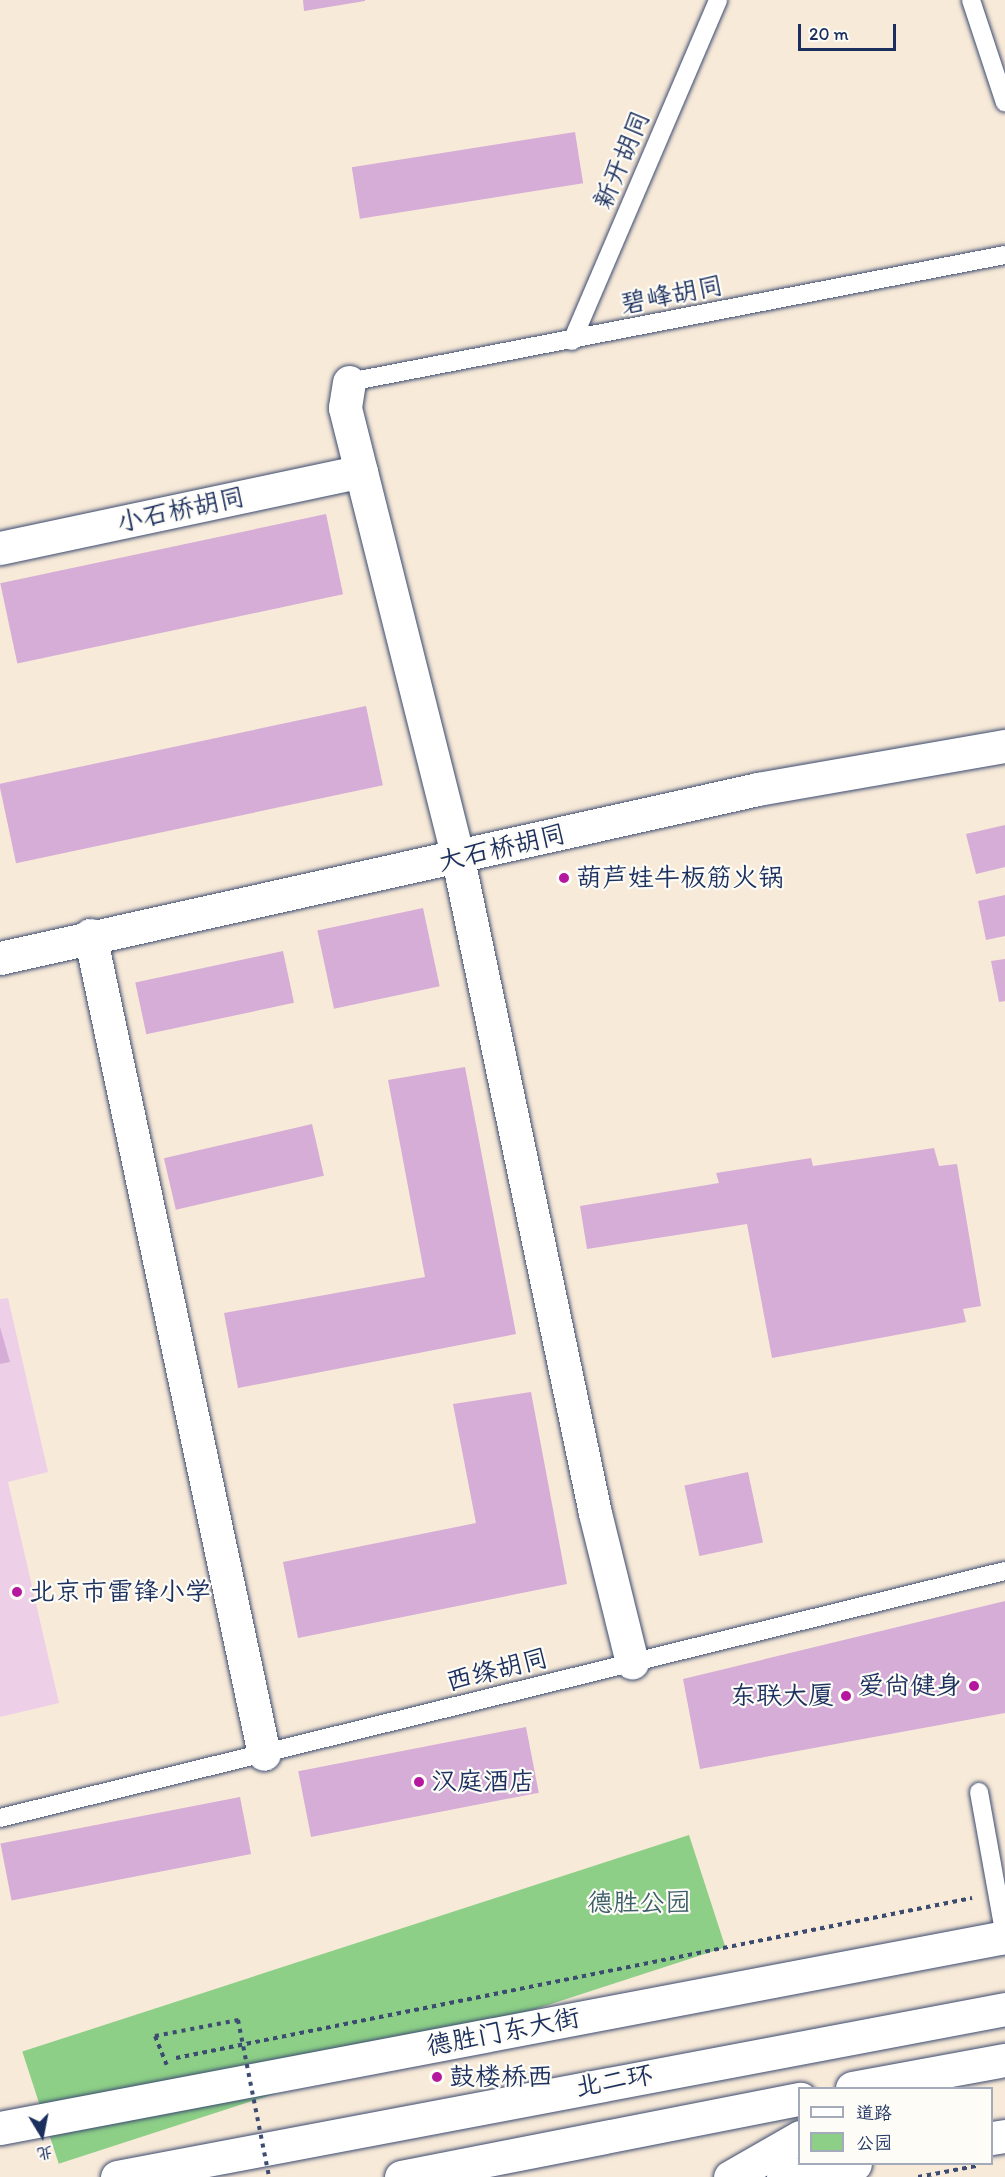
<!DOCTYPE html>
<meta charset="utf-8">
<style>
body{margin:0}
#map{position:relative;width:1005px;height:2177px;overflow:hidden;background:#f8ead8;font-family:Itim,"LXGW WenKai TC",sans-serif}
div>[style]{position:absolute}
.built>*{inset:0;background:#edd0e8}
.green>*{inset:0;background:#8dcf87;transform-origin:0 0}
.building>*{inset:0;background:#d5add7;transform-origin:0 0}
.path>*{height:4px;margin-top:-2px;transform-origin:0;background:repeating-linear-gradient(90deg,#3c4b70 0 4.5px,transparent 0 9px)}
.roads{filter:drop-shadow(0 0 2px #3c4b70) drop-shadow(0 0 2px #3c4b70)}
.service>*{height:18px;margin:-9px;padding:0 9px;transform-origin:9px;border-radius:9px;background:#fff}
.minor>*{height:33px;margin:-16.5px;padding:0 16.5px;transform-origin:16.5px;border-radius:16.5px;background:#fff}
.tertiary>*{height:33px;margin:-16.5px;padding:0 16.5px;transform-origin:16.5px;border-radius:16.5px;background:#fff}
.trunk>*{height:33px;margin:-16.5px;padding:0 16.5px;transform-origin:16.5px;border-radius:16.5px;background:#fff}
.path-bridge>*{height:4px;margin-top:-2px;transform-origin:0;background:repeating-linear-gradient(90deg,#3c4b70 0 4.5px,transparent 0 9px)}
.dots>*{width:16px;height:16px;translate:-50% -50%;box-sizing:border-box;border:3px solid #fdfcf7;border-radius:50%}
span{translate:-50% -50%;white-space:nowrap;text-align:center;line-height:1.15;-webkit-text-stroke:4.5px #fdfcf7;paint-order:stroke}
.street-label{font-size:26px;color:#1b2f5e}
.poi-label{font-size:26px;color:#1b2f5e}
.left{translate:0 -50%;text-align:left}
.right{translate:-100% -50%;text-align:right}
.park-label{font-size:26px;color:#3d5f6a}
.legend{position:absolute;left:798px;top:2087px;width:195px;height:78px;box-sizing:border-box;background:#fdfcf7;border:2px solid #a3aaba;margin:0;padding:8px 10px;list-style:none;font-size:18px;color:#1b2f5e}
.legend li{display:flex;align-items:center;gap:12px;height:30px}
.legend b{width:30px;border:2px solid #a3aaba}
.north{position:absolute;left:12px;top:2105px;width:60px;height:60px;-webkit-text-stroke:4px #fdfcf7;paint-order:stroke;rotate:170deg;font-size:16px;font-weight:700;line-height:24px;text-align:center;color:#1b2f5e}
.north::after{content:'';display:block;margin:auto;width:21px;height:27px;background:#1b2f5e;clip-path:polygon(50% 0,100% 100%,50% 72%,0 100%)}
.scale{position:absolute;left:798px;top:24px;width:98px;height:27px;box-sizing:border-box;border:3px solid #1b2f5e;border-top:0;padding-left:8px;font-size:18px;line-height:21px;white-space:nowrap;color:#1b2f5e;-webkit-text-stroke:4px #fdfcf7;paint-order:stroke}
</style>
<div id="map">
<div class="built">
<i style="clip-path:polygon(8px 1298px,48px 1472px,8px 1482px,59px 1703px,0 1717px,0 1299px)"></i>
</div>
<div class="green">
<i style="left:689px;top:1835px;width:118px;height:701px;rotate:72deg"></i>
</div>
<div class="building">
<i style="clip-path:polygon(303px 0,365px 0,365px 1px,304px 11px)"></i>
<i style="left:575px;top:132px;width:52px;height:226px;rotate:81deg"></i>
<i style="left:326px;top:514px;width:82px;height:333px;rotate:78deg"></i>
<i style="left:366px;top:706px;width:81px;height:375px;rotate:78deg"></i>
<i style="clip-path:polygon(1005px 825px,1005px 867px,976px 874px,966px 834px)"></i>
<i style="clip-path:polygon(1005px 895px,1005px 936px,986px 940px,978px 901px)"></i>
<i style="left:423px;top:908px;width:80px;height:108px;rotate:78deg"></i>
<i style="left:283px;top:951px;width:53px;height:151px;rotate:78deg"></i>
<i style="clip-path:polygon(1005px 959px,1005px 1001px,999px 1002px,991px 961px)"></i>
<i style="clip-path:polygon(465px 1067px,516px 1334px,238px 1388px,224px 1313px,425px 1277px,388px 1080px)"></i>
<i style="left:312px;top:1124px;width:53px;height:152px;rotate:77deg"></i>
<i style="clip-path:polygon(934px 1148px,939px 1166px,957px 1164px,981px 1306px,963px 1309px,966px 1322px,772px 1358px,747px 1224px,587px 1249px,580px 1206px,719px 1183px,716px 1173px,811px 1158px,813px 1166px)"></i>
<i style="clip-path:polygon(0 1327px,10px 1362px,0 1364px)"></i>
<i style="clip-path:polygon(531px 1392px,567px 1584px,298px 1638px,283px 1562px,476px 1523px,453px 1404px)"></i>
<i style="left:748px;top:1472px;width:72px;height:65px;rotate:78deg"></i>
<i style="clip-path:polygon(1005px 1601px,1005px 1713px,700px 1769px,683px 1679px)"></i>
<i style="left:526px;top:1727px;width:67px;height:232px;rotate:79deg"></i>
<i style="left:240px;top:1797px;width:58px;height:244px;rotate:79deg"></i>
</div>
<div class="path">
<i style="left:155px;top:2036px;width:31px;rotate:68deg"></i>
<i style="left:176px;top:2058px;width:812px;rotate:-11.37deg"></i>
<i style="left:918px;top:2177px;width:59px;rotate:-10.7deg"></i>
</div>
<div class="roads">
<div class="service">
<i style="left:971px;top:0;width:108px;rotate:71.7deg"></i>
<i style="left:572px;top:341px;width:371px;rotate:-66.8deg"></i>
<i style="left:349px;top:382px;width:668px;rotate:-10.96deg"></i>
<i style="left:979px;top:1792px;width:146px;rotate:79.8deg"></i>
<i style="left:0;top:1818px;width:1035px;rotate:-13.81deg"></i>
</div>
<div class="minor">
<i style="left:349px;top:382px;width:26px;rotate:99deg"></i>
<i style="left:345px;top:408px;width:465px;rotate:75.9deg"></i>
<i style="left:458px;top:859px;width:668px;rotate:78.17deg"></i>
<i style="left:595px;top:1513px;width:154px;rotate:76.1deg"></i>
<i style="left:0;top:548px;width:369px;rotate:-12deg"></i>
<i style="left:90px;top:935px;width:837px;rotate:78.01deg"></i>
<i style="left:0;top:958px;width:777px;rotate:-12.57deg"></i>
<i style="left:758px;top:789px;width:251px;rotate:-9.9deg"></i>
</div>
<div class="tertiary">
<i style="left:0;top:2128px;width:1023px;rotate:-10.76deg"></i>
<i style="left:992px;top:2138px;width:13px;rotate:-9deg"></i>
<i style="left:783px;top:2177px;width:73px;rotate:-10.2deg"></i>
</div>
<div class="trunk">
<i style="left:852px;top:2088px;width:156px;rotate:-10.4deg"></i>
<i style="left:117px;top:2177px;width:904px;rotate:-10.71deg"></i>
<i style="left:401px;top:2177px;width:407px;rotate:-11.1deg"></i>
<i style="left:730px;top:2177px;width:81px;rotate:-29.7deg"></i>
</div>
</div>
<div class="path-bridge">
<i style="left:155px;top:2036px;width:85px;rotate:-10.9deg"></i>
<i style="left:238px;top:2020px;width:160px;rotate:78.8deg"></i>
</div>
<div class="dots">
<i style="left:564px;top:878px;background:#b5179e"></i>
<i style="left:17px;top:1592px;background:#b5179e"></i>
<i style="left:974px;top:1686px;background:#b5179e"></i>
<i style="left:846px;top:1696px;background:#b5179e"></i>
<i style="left:419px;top:1782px;background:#b5179e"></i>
<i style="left:437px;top:2077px;background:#b5179e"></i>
</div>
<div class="street-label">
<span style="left:622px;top:160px;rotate:-67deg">新开胡同</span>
<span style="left:672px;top:295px;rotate:-11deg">碧峰胡同</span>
<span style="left:181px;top:510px;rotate:-12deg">小石桥胡同</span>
<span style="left:502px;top:848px;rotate:-13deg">大石桥胡同</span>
<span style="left:497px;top:1670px;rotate:-14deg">西绦胡同</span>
<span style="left:503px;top:2032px;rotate:-11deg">德胜门东大街</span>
<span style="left:614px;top:2081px;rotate:-10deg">北二环</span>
</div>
<div class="poi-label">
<span class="left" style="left:576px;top:878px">葫芦娃牛板筋火锅</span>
<span class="left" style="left:29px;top:1592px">北京市雷锋小学</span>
<span class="right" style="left:962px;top:1686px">爱尚健身</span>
<span class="right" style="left:834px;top:1696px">东联大厦</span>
<span class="left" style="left:431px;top:1782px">汉庭酒店</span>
<span class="left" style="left:449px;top:2077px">鼓楼桥西</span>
</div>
<div class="park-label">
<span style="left:639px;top:1903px">德胜公园</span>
</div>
<ul class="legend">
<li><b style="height:8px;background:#fff"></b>道路</li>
<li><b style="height:16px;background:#8dcf87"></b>公园</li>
</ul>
<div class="north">北</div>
<div class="scale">20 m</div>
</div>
